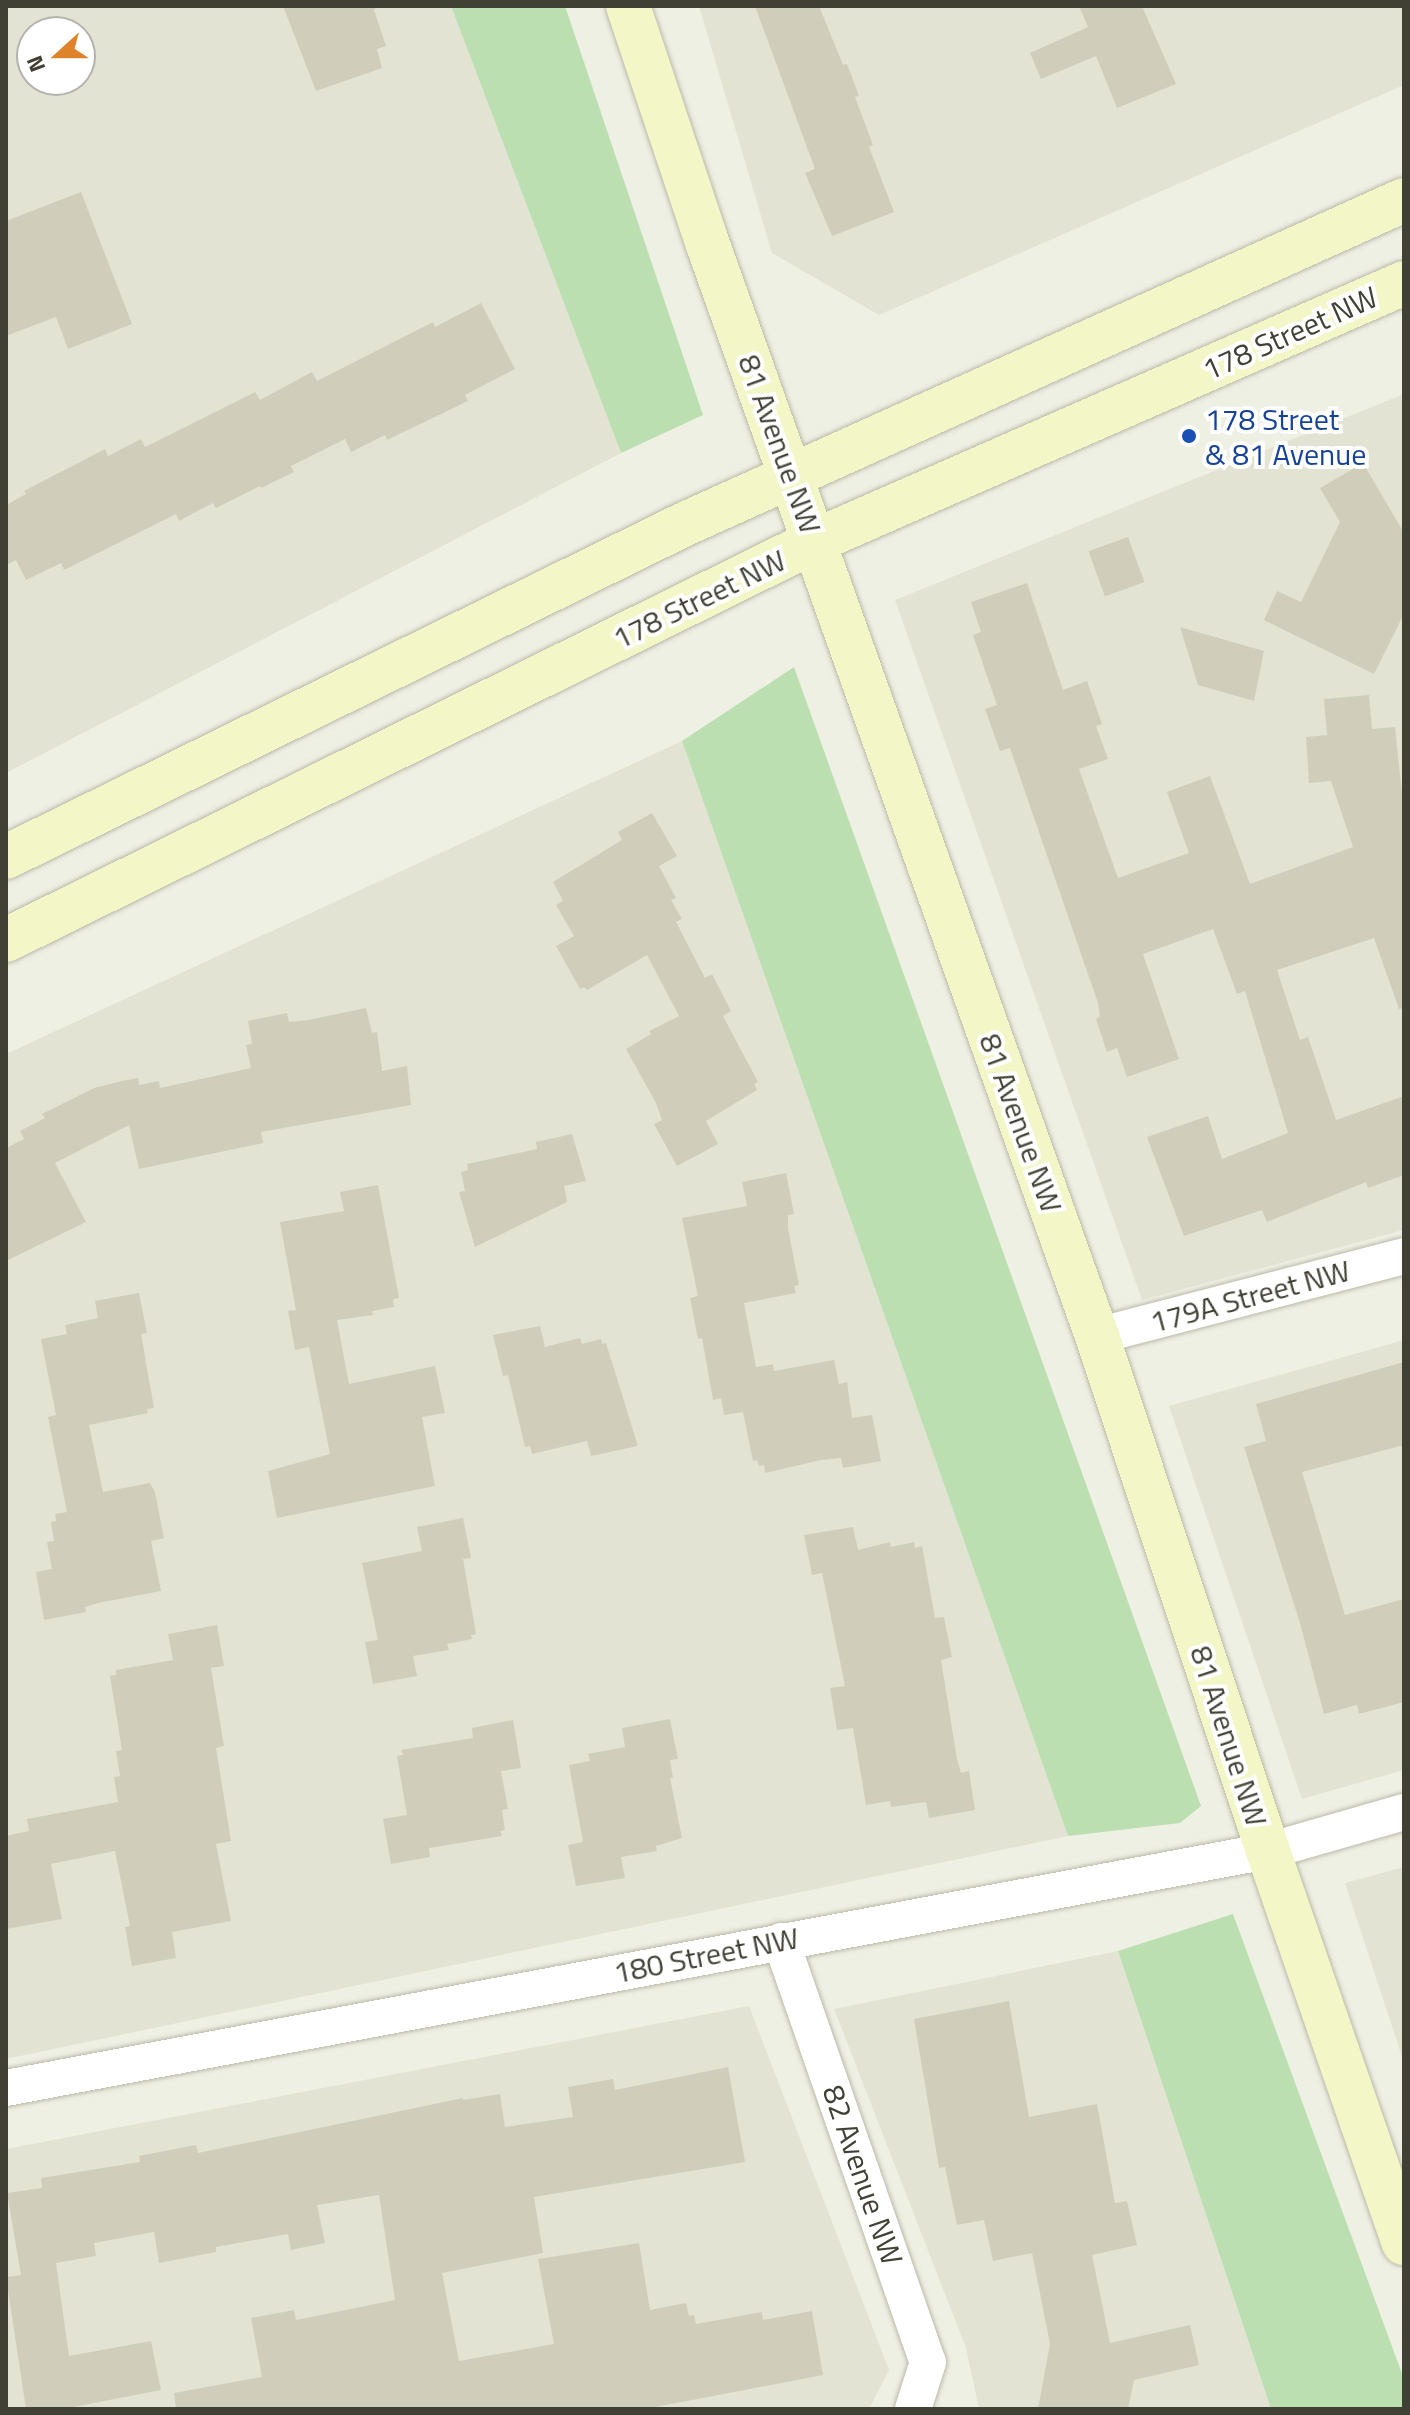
<!DOCTYPE html>
<style>
body{margin:0}
#map{position:relative;width:1410px;height:2415px;overflow:hidden;background:#eff0e4;font-family:"Titillium Web",sans-serif}
div>[style]{position:absolute}
.residential>*{inset:0;background:#e3e3d3}
.green>*{inset:0;background:#bbdfb1}
.building>*{inset:0;background:#d0cebb;transform-origin:0 0}
.roads{filter:drop-shadow(0 0 2px #babaa8) drop-shadow(0 0 2px #babaa8)}
.street>*{height:36px;margin:-18px;padding:0 18px;transform-origin:18px;border-radius:18px;background:#fff}
.secondary>*{height:44px;margin:-22px;padding:0 22px;transform-origin:22px;border-radius:22px;background:#f3f7c7}
.dots>*{width:22px;height:22px;translate:-50% -50%;box-sizing:border-box;border:4px solid #fff;border-radius:50%}
span{translate:-50% -50%;white-space:nowrap;text-align:center;line-height:1.15;-webkit-text-stroke:8px #fff;paint-order:stroke}
.street-label{font-size:30px;color:#414035}
.transit-label{font-size:30px;color:#164399}
.left{translate:0 -50%;text-align:left}
.frame{position:absolute;inset:0;border:8px solid #414035;pointer-events:none}
.north{position:absolute;left:16px;top:16px;width:80px;height:80px;box-sizing:border-box;background:#fff;border:2px solid #b3b3ae;border-radius:50%;rotate:249deg;font-size:22px;font-weight:700;line-height:32px;text-align:center;color:#414035}
.north::after{content:'';display:block;margin:auto;width:28px;height:36px;background:#df822c;clip-path:polygon(50% 0,100% 100%,50% 72%,0 100%)}
</style>
<div id="map">
<div class="residential">
<i style="clip-path:polygon(evenodd,6px 6px,451px 6px,621px 453px,6px 773px,6px 6px,32px 32px,80px 32px,80px 80px,32px 80px,32px 32px)"></i>
<i style="clip-path:polygon(699px 6px,1404px 6px,1404px 85px,879px 315px,772px 253px)"></i>
<i style="clip-path:polygon(1404px 394px,1404px 1230px,1142px 1300px,895px 600px)"></i>
<i style="clip-path:polygon(682px 741px,1068px 1836px,6px 2059px,6px 1054px)"></i>
<i style="clip-path:polygon(1404px 1340px,1404px 1770px,1302px 1799px,1169px 1406px)"></i>
<i style="clip-path:polygon(1404px 1867px,1404px 2063px,1345px 1883px)"></i>
<i style="clip-path:polygon(1118px 1951px,1271px 2409px,979px 2409px,966px 2348px,834px 2009px)"></i>
<i style="clip-path:polygon(749px 2006px,889px 2370px,869px 2409px,6px 2409px,6px 2149px)"></i>
</div>
<div class="green">
<i style="clip-path:polygon(451px 6px,565px 6px,703px 415px,621px 453px)"></i>
<i style="clip-path:polygon(794px 667px,1201px 1806px,1180px 1823px,1068px 1836px,682px 741px)"></i>
<i style="clip-path:polygon(1233px 1914px,1404px 2379px,1404px 2409px,1271px 2409px,1118px 1951px)"></i>
</div>
<div class="building">
<i style="clip-path:polygon(283px 6px,378px 6px,374px 10px,386px 46px,377px 49px,382px 68px,316px 91px)"></i>
<i style="clip-path:polygon(755px 6px,819px 6px,843px 65px,847px 64px,859px 96px,855px 97px,873px 145px,869px 147px,894px 212px,832px 236px,805px 173px,815px 169px)"></i>
<i style="clip-path:polygon(1079px 6px,1142px 6px,1176px 84px,1117px 108px,1096px 56px,1041px 79px,1030px 53px,1088px 27px)"></i>
<i style="clip-path:polygon(81px 192px,132px 324px,68px 349px,56px 317px,6px 336px,6px 221px)"></i>
<i style="clip-path:polygon(481px 303px,515px 369px,465px 395px,468px 401px,387px 440px,385px 435px,351px 452px,345px 439px,291px 466px,294px 472px,261px 488px,260px 486px,216px 508px,213px 503px,179px 521px,176px 514px,64px 570px,61px 563px,26px 580px,16px 560px,6px 565px,6px 505px,26px 494px,24px 491px,105px 449px,108px 456px,141px 439px,145px 447px,255px 392px,260px 400px,312px 372px,317px 381px,433px 322px,435px 327px)"></i>
<i style="clip-path:polygon(1363px 463px,1404px 533px,1404px 614px,1374px 674px,1264px 620px,1277px 591px,1301px 602px,1340px 522px,1320px 488px)"></i>
<i style="left:1128px;top:537px;width:48px;height:42px;rotate:70deg"></i>
<i style="clip-path:polygon(1027px 583px,1063px 690px,1087px 681px,1102px 724px,1096px 726px,1108px 759px,1079px 769px,1118px 878px,1189px 853px,1167px 792px,1210px 776px,1250px 884px,1353px 847px,1331px 781px,1309px 783px,1306px 737px,1327px 735px,1324px 699px,1369px 695px,1372px 729px,1395px 727px,1404px 813px,1404px 1008px,1399px 1009px,1374px 938px,1277px 970px,1300px 1040px,1308px 1037px,1336px 1120px,1404px 1096px,1404px 1175px,1368px 1188px,1366px 1182px,1267px 1222px,1262px 1210px,1184px 1236px,1147px 1137px,1208px 1116px,1222px 1159px,1288px 1133px,1245px 991px,1237px 994px,1213px 929px,1143px 954px,1179px 1059px,1127px 1077px,1117px 1048px,1107px 1052px,1096px 1019px,1100px 1017px,1098px 1003px,1010px 748px,1000px 751px,985px 709px,997px 705px,973px 635px,981px 632px,971px 602px)"></i>
<i style="clip-path:polygon(1180px 627px,1264px 651px,1254px 701px,1198px 685px)"></i>
<i style="clip-path:polygon(652px 813px,677px 856px,659px 866px,676px 898px,671px 900px,682px 919px,676px 922px,705px 978px,712px 974px,731px 1011px,723px 1016px,758px 1082px,754px 1084px,757px 1090px,706px 1121px,718px 1144px,677px 1166px,654px 1124px,662px 1120px,656px 1103px,626px 1049px,651px 1034px,649px 1031px,679px 1016px,647px 955px,587px 990px,584px 987px,580px 989px,556px 946px,574px 936px,556px 905px,563px 901px,553px 882px,622px 840px,618px 832px)"></i>
<i style="clip-path:polygon(366px 1008px,372px 1033px,377px 1032px,382px 1071px,407px 1066px,411px 1105px,261px 1132px,263px 1143px,139px 1169px,129px 1125px,55px 1163px,86px 1222px,6px 1261px,6px 1148px,24px 1139px,20px 1131px,45px 1118px,42px 1114px,94px 1088px,122px 1081px,138px 1078px,139px 1085px,159px 1081px,160px 1088px,251px 1068px,246px 1045px,252px 1044px,248px 1021px,287px 1013px,289px 1022px,308px 1020px)"></i>
<i style="clip-path:polygon(572px 1134px,586px 1181px,564px 1186px,567px 1202px,475px 1247px,459px 1192px,465px 1191px,461px 1172px,468px 1170px,467px 1164px,537px 1149px,536px 1142px)"></i>
<i style="clip-path:polygon(786px 1173px,794px 1214px,788px 1215px,788px 1228px,799px 1285px,794px 1286px,796px 1293px,744px 1303px,756px 1367px,773px 1364px,774px 1371px,834px 1360px,839px 1384px,847px 1382px,852px 1418px,872px 1415px,881px 1461px,843px 1468px,841px 1458px,821px 1460px,765px 1473px,764px 1465px,759px 1466px,757px 1460px,753px 1461px,743px 1412px,724px 1415px,721px 1398px,713px 1400px,702px 1338px,698px 1339px,690px 1298px,698px 1296px,682px 1218px,747px 1206px,742px 1182px)"></i>
<i style="clip-path:polygon(378px 1185px,399px 1298px,393px 1299px,394px 1307px,372px 1311px,373px 1315px,337px 1320px,349px 1384px,435px 1366px,445px 1413px,422px 1417px,435px 1486px,277px 1518px,268px 1471px,330px 1454px,309px 1347px,295px 1350px,288px 1311px,296px 1310px,280px 1222px,344px 1211px,340px 1192px)"></i>
<i style="clip-path:polygon(139px 1293px,147px 1333px,141px 1334px,154px 1408px,147px 1409px,148px 1413px,89px 1425px,103px 1492px,150px 1483px,155px 1492px,164px 1538px,151px 1541px,161px 1591px,98px 1603px,85px 1607px,86px 1612px,44px 1620px,36px 1572px,52px 1569px,47px 1542px,54px 1541px,51px 1522px,56px 1521px,55px 1514px,67px 1512px,48px 1417px,56px 1415px,41px 1339px,67px 1334px,65px 1325px,98px 1318px,95px 1301px)"></i>
<i style="clip-path:polygon(540px 1326px,545px 1347px,580px 1338px,582px 1344px,601px 1339px,602px 1344px,606px 1343px,638px 1446px,591px 1456px,587px 1441px,532px 1454px,530px 1446px,525px 1447px,508px 1375px,503px 1376px,493px 1335px)"></i>
<i style="clip-path:polygon(1404px 1362px,1404px 1445px,1302px 1472px,1345px 1615px,1404px 1599px,1404px 1702px,1359px 1714px,1357px 1705px,1324px 1714px,1300px 1623px,1244px 1447px,1266px 1441px,1256px 1404px)"></i>
<i style="clip-path:polygon(463px 1518px,471px 1558px,463px 1559px,476px 1634px,471px 1635px,472px 1639px,447px 1644px,449px 1650px,413px 1656px,417px 1676px,373px 1684px,365px 1642px,378px 1640px,362px 1563px,422px 1551px,417px 1527px)"></i>
<i style="clip-path:polygon(853px 1527px,858px 1550px,890px 1542px,891px 1547px,914px 1542px,915px 1548px,922px 1546px,935px 1618px,944px 1617px,952px 1657px,941px 1660px,957px 1759px,961px 1773px,969px 1771px,975px 1810px,929px 1818px,926px 1802px,891px 1807px,890px 1801px,866px 1805px,853px 1728px,837px 1730px,830px 1688px,845px 1686px,822px 1573px,812px 1575px,804px 1535px)"></i>
<i style="clip-path:polygon(217px 1625px,224px 1666px,211px 1668px,224px 1746px,216px 1748px,231px 1841px,216px 1844px,231px 1921px,172px 1932px,176px 1958px,132px 1966px,125px 1927px,130px 1926px,115px 1851px,51px 1864px,62px 1919px,6px 1929px,6px 1836px,29px 1831px,27px 1819px,118px 1802px,114px 1777px,120px 1776px,116px 1751px,122px 1750px,110px 1676px,116px 1675px,116px 1670px,173px 1660px,168px 1634px)"></i>
<i style="clip-path:polygon(670px 1719px,678px 1759px,670px 1760px,673px 1778px,670px 1778px,682px 1838px,656px 1846px,657px 1851px,621px 1857px,625px 1878px,576px 1886px,568px 1845px,583px 1842px,569px 1765px,590px 1761px,588px 1754px,625px 1747px,622px 1728px)"></i>
<i style="clip-path:polygon(513px 1720px,521px 1768px,501px 1771px,508px 1809px,502px 1810px,505px 1830px,500px 1831px,502px 1836px,429px 1848px,430px 1857px,391px 1864px,383px 1819px,407px 1815px,397px 1756px,403px 1755px,401px 1750px,473px 1738px,472px 1728px)"></i>
<i style="clip-path:polygon(1009px 2001px,1029px 2117px,1097px 2104px,1115px 2203px,1127px 2201px,1137px 2245px,1092px 2255px,1110px 2343px,1190px 2325px,1199px 2365px,1134px 2380px,1128px 2409px,1038px 2409px,1050px 2344px,1032px 2253px,993px 2261px,984px 2220px,957px 2225px,945px 2167px,939px 2168px,914px 2019px)"></i>
<i style="clip-path:polygon(728px 2067px,745px 2162px,534px 2197px,543px 2253px,442px 2273px,459px 2361px,554px 2344px,538px 2259px,639px 2243px,650px 2310px,686px 2303px,689px 2316px,694px 2315px,696px 2324px,762px 2312px,763px 2320px,812px 2311px,823px 2375px,645px 2409px,176px 2409px,174px 2393px,262px 2377px,251px 2318px,294px 2310px,296px 2320px,395px 2300px,379px 2195px,317px 2205px,325px 2243px,291px 2250px,288px 2234px,216px 2247px,216px 2252px,159px 2263px,154px 2232px,94px 2243px,96px 2256px,56px 2263px,69px 2356px,151px 2341px,161px 2390px,63px 2409px,26px 2409px,6px 2277px,21px 2275px,7px 2193px,42px 2188px,41px 2178px,140px 2162px,139px 2156px,196px 2145px,198px 2153px,463px 2098px,463px 2100px,500px 2094px,505px 2127px,573px 2117px,568px 2087px,613px 2079px,615px 2090px)"></i>
</div>
<div class="roads">
<div class="street">
<i style="left:1097px;top:1336px;width:317px;rotate:-14.6deg"></i>
<i style="left:781px;top:1941px;width:446px;rotate:70.8deg"></i>
<i style="left:928px;top:2362px;width:49px;rotate:107.7deg"></i>
<i style="left:6px;top:2088px;width:1284px;rotate:-10.64deg"></i>
<i style="left:1268px;top:1851px;width:141px;rotate:-16deg"></i>
</div>
<div class="secondary">
<i style="left:628px;top:6px;width:249px;rotate:71.5deg"></i>
<i style="left:707px;top:242px;width:1161px;rotate:70.38deg"></i>
<i style="left:1097px;top:1336px;width:543px;rotate:71.63deg"></i>
<i style="left:1268px;top:1851px;width:415px;rotate:70.9deg"></i>
<i style="left:6px;top:857px;width:758px;rotate:-26.13deg"></i>
<i style="left:687px;top:523px;width:786px;rotate:-24.25deg"></i>
<i style="left:6px;top:940px;width:902px;rotate:-26.25deg"></i>
<i style="left:815px;top:541px;width:643px;rotate:-23.65deg"></i>
</div>
</div>
<div class="dots">
<i style="left:1189px;top:436px;background:#1a4fb4"></i>
</div>
<div class="street-label">
<span style="left:1290px;top:333px;rotate:-24deg">178 Street NW</span>
<span style="left:780px;top:444px;rotate:70deg">81 Avenue NW</span>
<span style="left:699px;top:599px;rotate:-26deg">178 Street NW</span>
<span style="left:1021px;top:1123px;rotate:70deg">81 Avenue NW</span>
<span style="left:1250px;top:1296px;rotate:-15deg">179A Street NW</span>
<span style="left:1229px;top:1736px;rotate:72deg">81 Avenue NW</span>
<span style="left:706px;top:1955px;rotate:-11deg">180 Street NW</span>
<span style="left:863px;top:2175px;rotate:71deg">82 Avenue NW</span>
</div>
<div class="transit-label">
<span class="left" style="left:1205px;top:436px">178 Street<br>&amp; 81 Avenue</span>
</div>
<div class="frame"></div>
<div class="north">N</div>
</div>
